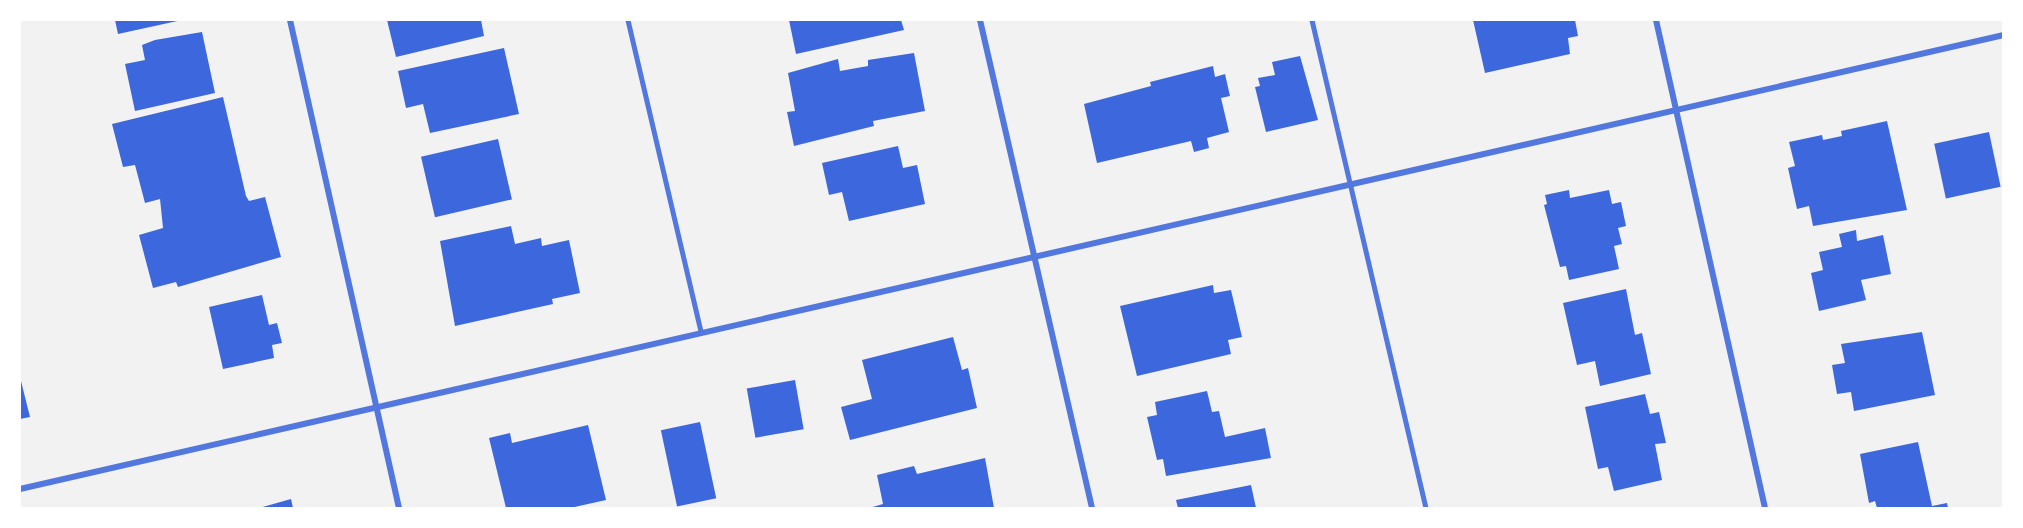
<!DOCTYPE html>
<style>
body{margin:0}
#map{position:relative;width:2023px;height:528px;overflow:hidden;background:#f2f2f2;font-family:Barlow,sans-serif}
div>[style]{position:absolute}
.building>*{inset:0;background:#3d67dc;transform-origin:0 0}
.service>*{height:4.5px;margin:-2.25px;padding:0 2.25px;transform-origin:2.25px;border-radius:2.25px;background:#5277de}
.minor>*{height:6px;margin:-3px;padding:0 3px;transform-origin:3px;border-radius:3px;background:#5277de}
span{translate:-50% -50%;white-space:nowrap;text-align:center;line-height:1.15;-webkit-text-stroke:6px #fff;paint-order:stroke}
.frame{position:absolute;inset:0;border:21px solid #fff;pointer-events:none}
</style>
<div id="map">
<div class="building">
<i style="clip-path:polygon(115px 20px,182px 20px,118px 34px)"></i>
<i style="clip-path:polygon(387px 20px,481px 20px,484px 36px,396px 57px)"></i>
<i style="clip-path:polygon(789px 20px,901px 20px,904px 30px,796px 54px)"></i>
<i style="clip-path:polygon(1473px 20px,1575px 20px,1578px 36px,1568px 38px,1570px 54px,1485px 73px)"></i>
<i style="clip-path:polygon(202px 32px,215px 93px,135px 111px,125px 64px,145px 60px,142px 45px,155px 40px)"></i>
<i style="clip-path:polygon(504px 48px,519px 114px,430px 133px,423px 104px,406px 108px,398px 71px)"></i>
<i style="clip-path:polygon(914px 53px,925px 111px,873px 121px,874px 126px,794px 146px,787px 112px,795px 111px,788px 73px,838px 59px,840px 71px,868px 66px,868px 60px)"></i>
<i style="clip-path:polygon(1300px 56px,1318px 120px,1266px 132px,1255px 87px,1260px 86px,1258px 78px,1275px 75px,1272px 62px)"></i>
<i style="clip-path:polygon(1213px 66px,1215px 77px,1225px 74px,1230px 96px,1221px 98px,1229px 132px,1207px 138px,1209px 148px,1194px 152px,1191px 141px,1097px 163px,1084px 104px,1151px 86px,1150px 82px)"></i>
<i style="clip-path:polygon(223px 97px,246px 196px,249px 201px,265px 197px,281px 257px,178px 287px,176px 282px,153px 288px,139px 235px,163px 228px,160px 199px,145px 203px,135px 165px,123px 167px,112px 124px)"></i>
<i style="clip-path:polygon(1887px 121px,1907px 210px,1813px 226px,1809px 206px,1797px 209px,1788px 168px,1795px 166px,1789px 142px,1822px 135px,1823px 140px,1842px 136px,1841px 131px)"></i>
<i style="left:1989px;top:132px;width:56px;height:56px;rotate:78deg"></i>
<i style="left:498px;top:139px;width:62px;height:79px;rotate:77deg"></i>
<i style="clip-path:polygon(898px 146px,903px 168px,917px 165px,925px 204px,849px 221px,842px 192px,829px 195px,822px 163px)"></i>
<i style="clip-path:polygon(1569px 190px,1570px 198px,1609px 190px,1612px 204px,1621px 202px,1626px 226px,1618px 228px,1622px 244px,1614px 246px,1619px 269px,1569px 280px,1566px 266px,1560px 267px,1544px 205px,1547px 204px,1545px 195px)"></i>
<i style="clip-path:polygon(511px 226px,515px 244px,541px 238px,542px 246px,569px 240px,580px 293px,552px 299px,553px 304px,455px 326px,440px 241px)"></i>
<i style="clip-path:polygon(1856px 230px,1857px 241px,1883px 235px,1891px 274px,1861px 280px,1866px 300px,1819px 311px,1811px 273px,1823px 270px,1819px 252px,1842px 247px,1839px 234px)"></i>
<i style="clip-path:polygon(1213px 285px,1214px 293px,1231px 290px,1242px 337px,1228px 340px,1231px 354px,1137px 376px,1120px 306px)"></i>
<i style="clip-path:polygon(1626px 289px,1635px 335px,1642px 333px,1651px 374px,1600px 386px,1595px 361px,1577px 365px,1563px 303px)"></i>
<i style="clip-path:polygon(262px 295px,269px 325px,277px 323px,282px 343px,272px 345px,274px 358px,223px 369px,209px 307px)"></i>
<i style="clip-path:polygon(1922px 332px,1935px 395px,1854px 411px,1851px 392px,1837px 394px,1832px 365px,1845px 363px,1841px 344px)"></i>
<i style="clip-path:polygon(953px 337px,962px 370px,968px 368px,977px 408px,850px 440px,841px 407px,872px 399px,862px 360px)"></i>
<i style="clip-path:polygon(20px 377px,30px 417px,20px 419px)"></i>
<i style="left:795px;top:380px;width:50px;height:49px;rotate:80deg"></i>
<i style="clip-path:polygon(1207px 391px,1212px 412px,1219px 411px,1225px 437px,1265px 428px,1271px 458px,1166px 476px,1163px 459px,1157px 460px,1147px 417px,1157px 415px,1155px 402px)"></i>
<i style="clip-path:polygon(1645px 394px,1650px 414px,1659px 412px,1666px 443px,1655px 444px,1662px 480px,1614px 491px,1608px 467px,1598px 469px,1585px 407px)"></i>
<i style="left:700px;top:422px;width:78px;height:40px;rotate:78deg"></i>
<i style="clip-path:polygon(588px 425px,606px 500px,570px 508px,506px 508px,489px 438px,510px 433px,512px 443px)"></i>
<i style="clip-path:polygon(1918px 442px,1932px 506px,1947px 503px,1948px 508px,1877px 508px,1875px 501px,1869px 503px,1860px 454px)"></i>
<i style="clip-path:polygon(985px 458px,994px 508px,869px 508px,883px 504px,877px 475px,914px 466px,917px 474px)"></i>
<i style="clip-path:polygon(1251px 485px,1256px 508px,1178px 508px,1176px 500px)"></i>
<i style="clip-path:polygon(291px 499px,293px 508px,259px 508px)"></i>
</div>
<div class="service">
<i style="left:628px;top:20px;width:320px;rotate:76.8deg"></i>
<i style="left:1312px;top:20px;width:501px;rotate:76.85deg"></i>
</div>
<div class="minor">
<i style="left:290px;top:20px;width:500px;rotate:77.41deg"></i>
<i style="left:980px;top:20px;width:501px;rotate:77.07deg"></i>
<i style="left:1656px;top:20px;width:500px;rotate:77.41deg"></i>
<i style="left:20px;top:489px;width:2035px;rotate:-12.89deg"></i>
</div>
<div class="frame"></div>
</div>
